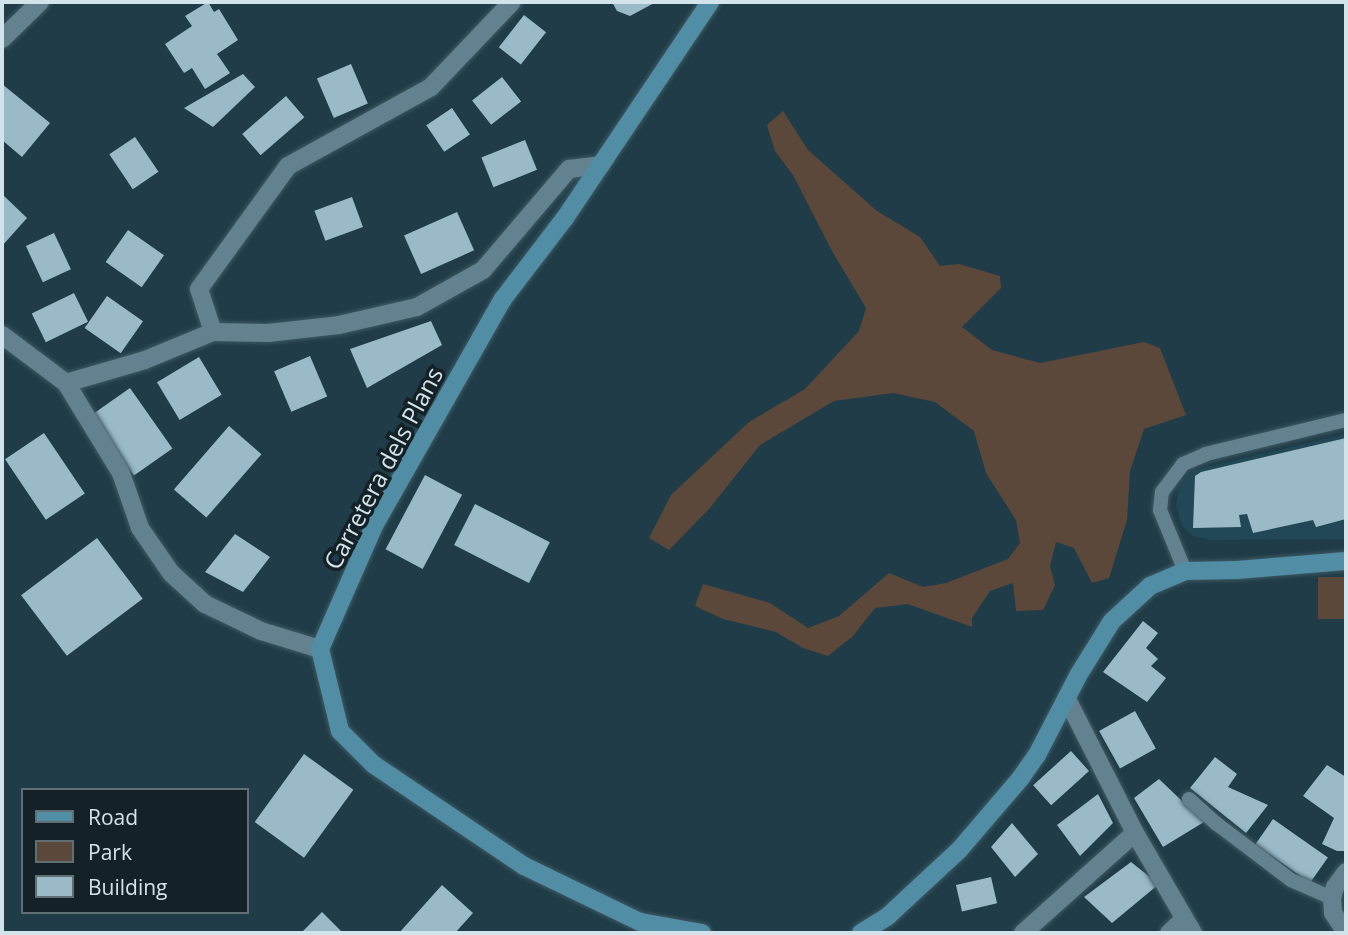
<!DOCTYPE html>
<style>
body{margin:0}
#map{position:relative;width:1348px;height:935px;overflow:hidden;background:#1f3c48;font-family:"Open Sans",sans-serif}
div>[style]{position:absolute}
.built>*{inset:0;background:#224756}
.green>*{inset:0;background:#5c483a;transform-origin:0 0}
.building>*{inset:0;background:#9abac8;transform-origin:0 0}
.roads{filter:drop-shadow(0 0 2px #3f5963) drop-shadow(0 0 2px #3f5963)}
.lane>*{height:14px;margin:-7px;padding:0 7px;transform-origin:7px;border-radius:7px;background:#63818f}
.street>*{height:18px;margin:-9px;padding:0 9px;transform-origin:9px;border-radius:9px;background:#63818f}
.secondary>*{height:18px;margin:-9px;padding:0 9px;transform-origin:9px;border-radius:9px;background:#518ea6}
span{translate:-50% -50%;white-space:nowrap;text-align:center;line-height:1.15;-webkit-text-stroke:7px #142126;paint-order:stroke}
.street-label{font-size:24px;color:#d3e3ea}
.frame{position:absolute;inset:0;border:4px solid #d3e3ea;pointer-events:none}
.legend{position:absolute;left:21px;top:788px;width:228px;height:126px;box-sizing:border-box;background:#142126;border:2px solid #606f74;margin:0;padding:9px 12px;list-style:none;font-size:21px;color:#d3e3ea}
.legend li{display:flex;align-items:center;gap:14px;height:35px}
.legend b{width:35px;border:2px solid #606f74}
</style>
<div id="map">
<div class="built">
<i style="clip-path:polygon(1346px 434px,1346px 539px,1211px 540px,1193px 536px,1182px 526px,1176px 506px,1179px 485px,1193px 470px)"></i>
</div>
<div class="green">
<i style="clip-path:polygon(783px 111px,808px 150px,877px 211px,920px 237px,940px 266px,959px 264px,1000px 276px,1001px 288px,962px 327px,992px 350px,1040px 363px,1144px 342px,1160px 348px,1186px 415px,1144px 429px,1130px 471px,1127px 520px,1109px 578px,1092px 583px,1074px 548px,1056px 542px,1050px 566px,1055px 585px,1043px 610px,1016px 611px,1013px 583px,990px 591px,972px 618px,972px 627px,908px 604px,875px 608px,853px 636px,828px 656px,803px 648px,776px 632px,723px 619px,695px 606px,703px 584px,770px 603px,808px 628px,839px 616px,889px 573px,923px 587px,946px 583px,1008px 559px,1020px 543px,1016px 520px,986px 473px,974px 431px,935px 402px,893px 393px,834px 401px,760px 445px,709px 509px,669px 550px,649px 538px,671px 495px,749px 422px,805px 389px,859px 331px,866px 308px,832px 251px,793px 175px,775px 151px,767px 125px)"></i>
<i style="left:1346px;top:577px;width:42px;height:28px;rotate:90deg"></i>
</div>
<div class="building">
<i style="clip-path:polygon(208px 2px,214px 12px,219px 9px,238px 40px,217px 54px,230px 73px,205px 89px,192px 68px,184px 73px,165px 44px,192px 26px,185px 16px)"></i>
<i style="clip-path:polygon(612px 2px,656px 2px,630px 16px,617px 11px)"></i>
<i style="left:524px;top:15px;width:28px;height:41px;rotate:38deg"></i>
<i style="left:351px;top:64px;width:43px;height:37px;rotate:67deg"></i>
<i style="clip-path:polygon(243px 74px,255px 87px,213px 127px,184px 108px)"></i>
<i style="left:502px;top:77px;width:31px;height:38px;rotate:52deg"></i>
<i style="clip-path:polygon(2px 84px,50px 123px,22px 157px,2px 140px)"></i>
<i style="left:286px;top:96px;width:28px;height:58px;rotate:49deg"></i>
<i style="left:452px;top:108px;width:32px;height:31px;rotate:56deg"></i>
<i style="left:135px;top:137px;width:42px;height:31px;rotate:56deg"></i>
<i style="left:525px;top:140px;width:32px;height:47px;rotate:68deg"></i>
<i style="clip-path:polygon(2px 194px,27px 218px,2px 246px)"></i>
<i style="left:352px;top:197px;width:32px;height:40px;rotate:70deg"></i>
<i style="left:457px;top:212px;width:42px;height:58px;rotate:66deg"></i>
<i style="left:128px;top:230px;width:44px;height:39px;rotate:35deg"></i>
<i style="left:54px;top:233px;width:40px;height:31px;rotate:65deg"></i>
<i style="left:74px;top:293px;width:32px;height:47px;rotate:64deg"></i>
<i style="left:107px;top:296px;width:44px;height:39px;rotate:35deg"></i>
<i style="clip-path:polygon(431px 321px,442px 345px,367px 388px,350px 349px)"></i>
<i style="left:310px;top:356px;width:44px;height:39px;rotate:67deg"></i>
<i style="left:199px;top:357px;width:44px;height:49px;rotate:59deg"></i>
<i style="left:130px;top:388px;width:74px;height:47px;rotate:55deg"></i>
<i style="left:229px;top:426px;width:43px;height:84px;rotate:41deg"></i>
<i style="left:44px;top:433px;width:73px;height:47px;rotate:56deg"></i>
<i style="clip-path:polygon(1346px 438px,1346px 519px,1316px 527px,1313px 520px,1253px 533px,1247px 514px,1239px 515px,1241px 527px,1193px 528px,1195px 476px,1201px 472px)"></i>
<i style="left:425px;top:475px;width:42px;height:84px;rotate:28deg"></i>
<i style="left:475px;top:504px;width:84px;height:46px;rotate:27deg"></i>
<i style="clip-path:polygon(235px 534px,270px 557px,243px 592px,205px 572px)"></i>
<i style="left:97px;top:538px;width:76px;height:95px;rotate:53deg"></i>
<i style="clip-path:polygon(1143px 621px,1158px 633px,1146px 648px,1158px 659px,1151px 666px,1166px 678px,1147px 702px,1103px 672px)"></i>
<i style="left:1135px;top:711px;width:43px;height:41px;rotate:61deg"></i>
<i style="left:1071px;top:751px;width:27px;height:51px;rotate:48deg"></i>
<i style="left:304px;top:754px;width:61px;height:84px;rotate:36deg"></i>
<i style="clip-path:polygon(1215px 757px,1237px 774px,1228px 787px,1268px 805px,1246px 833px,1190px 788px)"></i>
<i style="clip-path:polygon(1327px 765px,1346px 777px,1346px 851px,1337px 851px,1322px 844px,1334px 818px,1303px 796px)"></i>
<i style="clip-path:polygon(1159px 779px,1204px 822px,1163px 847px,1134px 798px)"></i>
<i style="clip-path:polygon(1098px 794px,1113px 823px,1080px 856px,1057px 825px)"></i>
<i style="left:1273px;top:819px;width:67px;height:31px;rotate:35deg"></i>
<i style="clip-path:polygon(1012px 823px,1038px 854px,1015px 877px,991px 847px)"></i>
<i style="clip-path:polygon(1131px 862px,1159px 884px,1112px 923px,1084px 897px)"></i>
<i style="left:991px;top:877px;width:27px;height:36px;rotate:77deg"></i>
<i style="clip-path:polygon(442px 885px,473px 913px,455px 933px,399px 933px)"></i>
<i style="clip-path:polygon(322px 912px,343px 933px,301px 933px)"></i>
</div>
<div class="roads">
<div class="lane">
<i style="left:1185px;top:571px;width:66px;rotate:-112.3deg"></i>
<i style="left:1160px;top:510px;width:18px;rotate:-84deg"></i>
<i style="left:1162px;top:492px;width:35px;rotate:-53deg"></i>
<i style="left:1183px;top:464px;width:25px;rotate:-23deg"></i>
<i style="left:1206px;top:454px;width:144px;rotate:-13.7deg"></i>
<i style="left:1189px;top:799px;width:38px;rotate:42deg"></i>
<i style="left:1217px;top:824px;width:93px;rotate:37.1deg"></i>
<i style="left:1291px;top:880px;width:45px;rotate:23.7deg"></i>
</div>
<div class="street">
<i style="left:2px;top:39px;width:53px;rotate:-44.2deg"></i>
<i style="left:213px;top:332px;width:45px;rotate:-108deg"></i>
<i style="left:199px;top:289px;width:152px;rotate:-54.1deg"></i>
<i style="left:288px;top:166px;width:163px;rotate:-28.9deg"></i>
<i style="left:431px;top:87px;width:117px;rotate:-46.4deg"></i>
<i style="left:2px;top:335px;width:80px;rotate:36.9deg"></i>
<i style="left:66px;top:383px;width:105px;rotate:58.6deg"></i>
<i style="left:121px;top:473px;width:58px;rotate:70.9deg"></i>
<i style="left:140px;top:528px;width:55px;rotate:55.4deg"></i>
<i style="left:171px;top:573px;width:46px;rotate:42.4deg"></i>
<i style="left:205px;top:604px;width:62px;rotate:25.7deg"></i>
<i style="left:261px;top:631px;width:62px;rotate:17deg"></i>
<i style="left:66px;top:383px;width:82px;rotate:-16.2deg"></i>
<i style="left:145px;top:360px;width:74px;rotate:-22.4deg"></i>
<i style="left:213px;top:332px;width:55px;rotate:1deg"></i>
<i style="left:268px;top:333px;width:71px;rotate:-6.4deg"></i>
<i style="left:339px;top:325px;width:80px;rotate:-13deg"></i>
<i style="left:417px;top:307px;width:76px;rotate:-29.3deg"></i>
<i style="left:483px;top:270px;width:133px;rotate:-49.6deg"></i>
<i style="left:569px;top:169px;width:32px;rotate:-7deg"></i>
<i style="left:1067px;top:699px;width:150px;rotate:63.1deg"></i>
<i style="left:1135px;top:833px;width:116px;rotate:59.9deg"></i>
<i style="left:1346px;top:872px;width:19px;rotate:126deg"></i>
<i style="left:1335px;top:887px;width:11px;rotate:105deg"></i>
<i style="left:1332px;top:898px;width:15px;rotate:86deg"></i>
<i style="left:1333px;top:913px;width:23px;rotate:56deg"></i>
<i style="left:1023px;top:933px;width:150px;rotate:-41.8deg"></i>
<i style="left:1169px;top:933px;width:21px;rotate:-43deg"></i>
</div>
<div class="secondary">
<i style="left:702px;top:933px;width:63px;rotate:-169.9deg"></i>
<i style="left:640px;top:922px;width:129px;rotate:-154.2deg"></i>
<i style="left:524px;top:866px;width:182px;rotate:-146deg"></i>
<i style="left:373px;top:764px;width:47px;rotate:-135deg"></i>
<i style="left:340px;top:731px;width:84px;rotate:-103.7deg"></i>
<i style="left:320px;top:649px;width:137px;rotate:-66.3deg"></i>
<i style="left:375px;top:524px;width:259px;rotate:-60.4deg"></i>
<i style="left:503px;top:299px;width:102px;rotate:-52.6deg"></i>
<i style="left:565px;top:218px;width:260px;rotate:-56.1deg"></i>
<i style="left:861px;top:933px;width:32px;rotate:-32deg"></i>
<i style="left:888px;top:916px;width:98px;rotate:-42.9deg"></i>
<i style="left:960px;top:849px;width:92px;rotate:-49.4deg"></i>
<i style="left:1020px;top:779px;width:29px;rotate:-55deg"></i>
<i style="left:1037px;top:755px;width:91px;rotate:-62.6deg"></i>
<i style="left:1079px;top:674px;width:62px;rotate:-58.1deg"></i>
<i style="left:1112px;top:621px;width:52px;rotate:-42.6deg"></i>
<i style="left:1150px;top:586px;width:38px;rotate:-23deg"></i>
<i style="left:1185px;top:571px;width:52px;rotate:-1.1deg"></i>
<i style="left:1237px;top:570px;width:109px;rotate:-4.7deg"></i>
</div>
</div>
<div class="street-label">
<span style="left:383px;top:468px;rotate:-62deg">Carretera dels Plans</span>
</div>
<div class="frame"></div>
<ul class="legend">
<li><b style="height:9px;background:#518ea6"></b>Road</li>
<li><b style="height:19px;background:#5c483a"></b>Park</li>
<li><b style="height:19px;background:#9abac8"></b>Building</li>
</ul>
</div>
